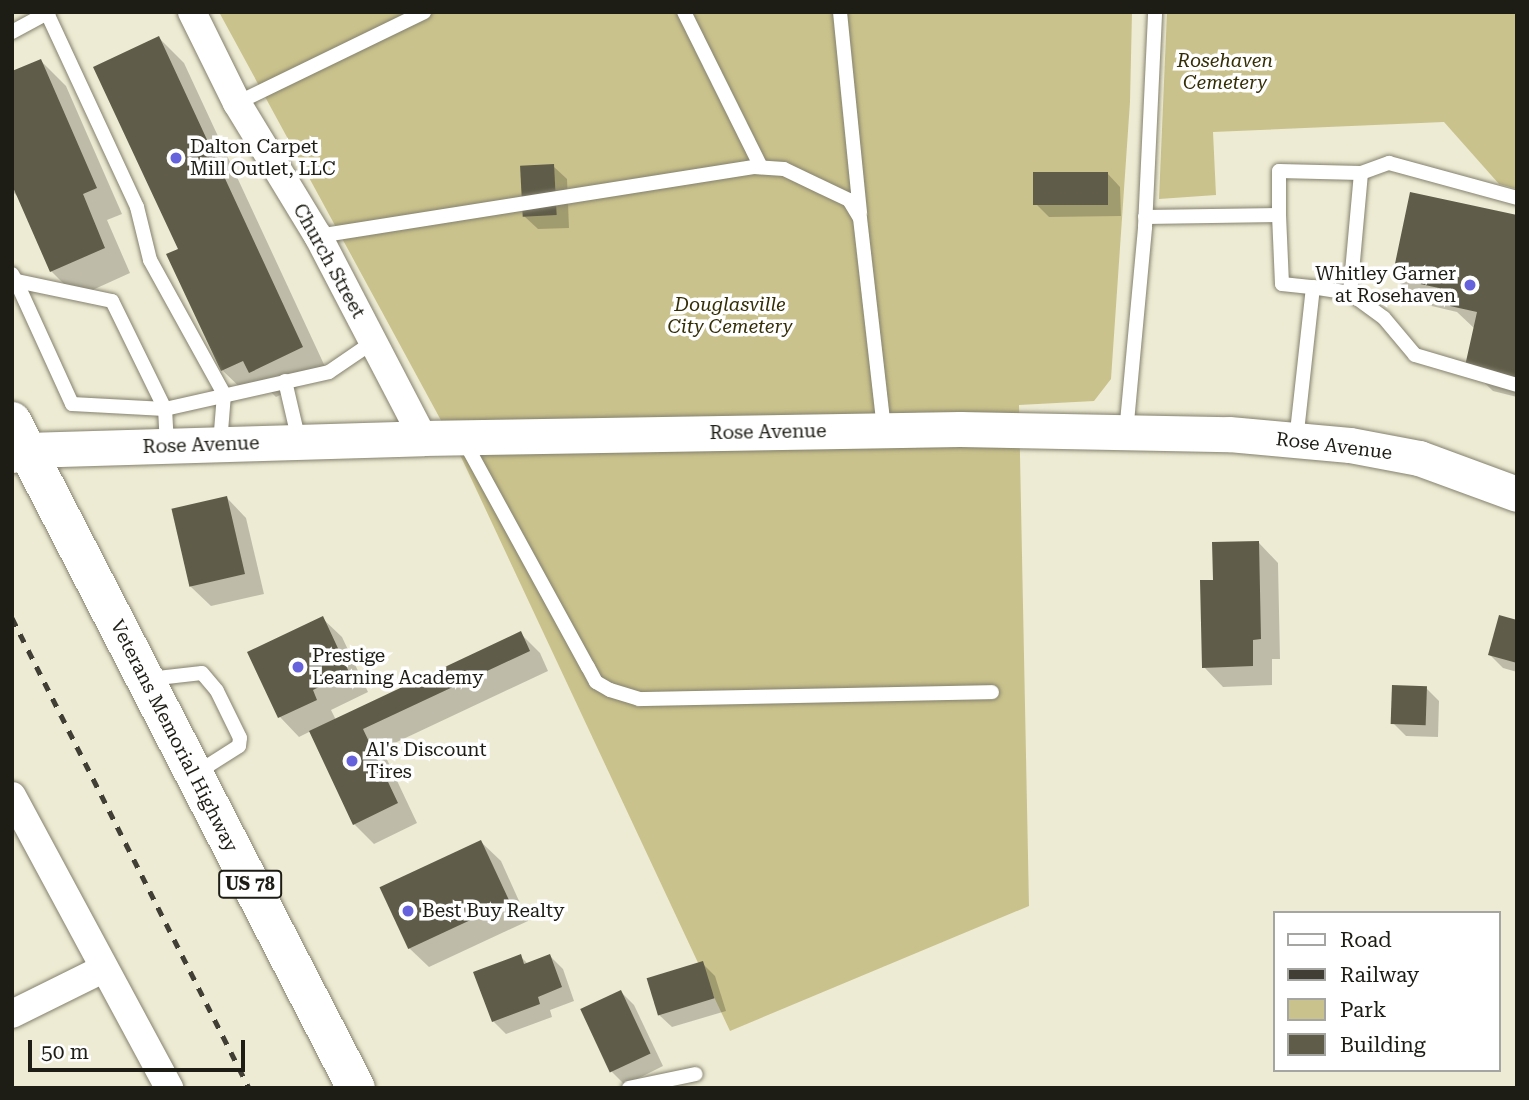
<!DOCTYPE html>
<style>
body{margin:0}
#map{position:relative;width:1529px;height:1100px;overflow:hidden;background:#eeebd4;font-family:"Roboto Serif",serif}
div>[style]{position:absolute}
.green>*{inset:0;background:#cac28c}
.shadow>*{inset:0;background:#0003}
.building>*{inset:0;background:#5f5c49;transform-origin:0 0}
.roads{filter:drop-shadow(0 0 2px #84816d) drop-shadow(0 0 2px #84816d)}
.service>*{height:14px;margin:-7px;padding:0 7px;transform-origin:7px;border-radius:7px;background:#fff}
.minor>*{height:28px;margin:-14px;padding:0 14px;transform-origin:14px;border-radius:14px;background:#fff}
.tertiary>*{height:35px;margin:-17.5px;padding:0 17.5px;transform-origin:17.5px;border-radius:17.5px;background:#fff}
.primary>*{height:38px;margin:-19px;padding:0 19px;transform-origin:19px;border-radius:19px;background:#fff}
.rail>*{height:5px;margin-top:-2.5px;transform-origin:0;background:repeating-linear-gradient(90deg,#413f35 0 9px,transparent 0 18px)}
.dots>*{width:19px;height:19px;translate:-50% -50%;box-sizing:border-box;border:4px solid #fff;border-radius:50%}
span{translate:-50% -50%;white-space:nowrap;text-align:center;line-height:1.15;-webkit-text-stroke:7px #fff;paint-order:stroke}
.shield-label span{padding:2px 5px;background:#fff;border:2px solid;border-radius:5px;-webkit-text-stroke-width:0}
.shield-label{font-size:18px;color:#1e1d15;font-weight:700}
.park-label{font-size:19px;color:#342e05;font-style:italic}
.poi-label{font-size:19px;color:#1e1d15}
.left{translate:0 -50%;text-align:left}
.right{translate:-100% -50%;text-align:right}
.street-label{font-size:19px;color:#1e1d15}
.frame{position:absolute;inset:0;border:14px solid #1e1d15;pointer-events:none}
.legend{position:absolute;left:1273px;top:911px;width:228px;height:161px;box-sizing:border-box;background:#fff;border:2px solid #a5a5a1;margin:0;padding:9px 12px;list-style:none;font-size:21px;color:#1e1d15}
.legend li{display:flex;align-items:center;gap:14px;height:35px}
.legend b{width:35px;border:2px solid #a5a5a1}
.scale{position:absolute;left:28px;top:1040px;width:217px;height:32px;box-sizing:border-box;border:4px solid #1e1d15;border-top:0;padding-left:9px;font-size:21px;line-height:24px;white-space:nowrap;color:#1e1d15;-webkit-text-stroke:5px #fff;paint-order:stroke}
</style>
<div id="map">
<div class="green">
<i style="clip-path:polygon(219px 12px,1132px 12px,1130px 102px,1111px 379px,1094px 401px,1019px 405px,1029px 906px,730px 1031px,462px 459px)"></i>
<i style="clip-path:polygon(1167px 12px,1517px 12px,1517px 189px,1499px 184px,1444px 122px,1213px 132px,1216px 195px,1159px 199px)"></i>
</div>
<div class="shadow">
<i style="clip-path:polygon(159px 38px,184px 63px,328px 373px,276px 397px,266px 387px,248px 395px,222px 370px,181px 250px)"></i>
<i style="clip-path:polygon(41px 61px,66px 86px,122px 214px,107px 220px,130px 273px,77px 297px,51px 271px,20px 199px,12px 191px,12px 73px)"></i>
<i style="clip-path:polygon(553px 166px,567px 179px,569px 228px,538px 229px,524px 216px)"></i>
<i style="clip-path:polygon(1107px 173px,1120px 187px,1121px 216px,1049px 217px,1036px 204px)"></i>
<i style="clip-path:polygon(1517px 217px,1517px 397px,1493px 391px,1467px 366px,1475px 329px,1457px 312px,1419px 303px,1394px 277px)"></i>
<i style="clip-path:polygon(227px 498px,246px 518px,264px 594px,211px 606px,191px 587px)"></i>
<i style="clip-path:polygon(1259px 543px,1278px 563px,1280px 659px,1272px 659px,1272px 685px,1223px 687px,1204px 667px,1214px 582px)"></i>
<i style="clip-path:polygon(322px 618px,342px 637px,368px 692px,331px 710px,336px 720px,520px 633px,540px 653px,548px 671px,382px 749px,417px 823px,374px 844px,354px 824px,311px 731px,299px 737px,280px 717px,249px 653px)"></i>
<i style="clip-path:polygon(1517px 622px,1517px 672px,1503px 668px,1490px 655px)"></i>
<i style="clip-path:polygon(1426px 688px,1439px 701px,1438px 737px,1406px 736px,1393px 723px)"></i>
<i style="clip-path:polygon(481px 842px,501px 861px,528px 921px,429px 967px,409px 948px)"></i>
<i style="clip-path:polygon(520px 956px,528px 964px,550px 956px,563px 969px,574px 1001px,550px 1010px,552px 1017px,506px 1034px,493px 1021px)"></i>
<i style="clip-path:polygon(702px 963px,715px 976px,726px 1011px,672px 1027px,658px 1014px)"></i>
<i style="clip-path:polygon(621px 992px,634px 1005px,663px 1066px,625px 1085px,612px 1072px)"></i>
</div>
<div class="building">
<i style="clip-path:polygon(159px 36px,303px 347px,249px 373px,243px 361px,221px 371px,166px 254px,178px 249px,93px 67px)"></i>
<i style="clip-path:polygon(41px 59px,97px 188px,83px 194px,105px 248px,50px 272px,12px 185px,12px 71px)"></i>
<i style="left:554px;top:164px;width:51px;height:34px;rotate:87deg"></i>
<i style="left:1033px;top:172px;width:75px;height:33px"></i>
<i style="clip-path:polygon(1410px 192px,1517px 215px,1517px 378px,1465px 366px,1477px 312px,1450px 306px,1453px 291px,1392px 278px)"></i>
<i style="left:227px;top:496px;width:80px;height:57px;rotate:77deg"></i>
<i style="clip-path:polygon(1259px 541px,1261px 639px,1253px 640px,1253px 666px,1202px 668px,1200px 580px,1213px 580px,1212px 542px)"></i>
<i style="clip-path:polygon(1499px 615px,1517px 620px,1517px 663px,1488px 655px)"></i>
<i style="clip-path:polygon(323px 616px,349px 672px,313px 690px,317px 700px,278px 718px,247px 652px)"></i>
<i style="clip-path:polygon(521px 631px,530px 651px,363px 729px,398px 803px,353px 825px,309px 731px)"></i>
<i style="left:1392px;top:685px;width:35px;height:39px;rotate:2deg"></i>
<i style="left:481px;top:840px;width:68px;height:112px;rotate:65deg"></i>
<i style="clip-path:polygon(521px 954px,524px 964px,550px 954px,562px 987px,538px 997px,540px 1004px,492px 1022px,473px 972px)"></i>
<i style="left:703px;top:961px;width:39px;height:59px;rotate:73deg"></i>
<i style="left:621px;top:990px;width:70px;height:45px;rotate:65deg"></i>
</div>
<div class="roads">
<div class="service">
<i style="left:684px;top:12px;width:173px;rotate:63.6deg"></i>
<i style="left:840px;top:12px;width:202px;rotate:84.3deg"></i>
<i style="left:47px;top:13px;width:214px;rotate:65.1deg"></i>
<i style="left:137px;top:207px;width:55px;rotate:76.2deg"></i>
<i style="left:150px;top:260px;width:153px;rotate:61.1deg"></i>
<i style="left:224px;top:394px;width:50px;rotate:94.6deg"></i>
<i style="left:12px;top:32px;width:42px;rotate:-28.4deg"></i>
<i style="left:237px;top:103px;width:208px;rotate:-25.9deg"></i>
<i style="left:1361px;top:173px;width:30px;rotate:-20deg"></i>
<i style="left:1389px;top:163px;width:133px;rotate:15.3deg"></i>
<i style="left:1279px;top:215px;width:44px;rotate:-90deg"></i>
<i style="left:1279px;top:171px;width:82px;rotate:1.4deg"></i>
<i style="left:1361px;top:173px;width:121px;rotate:95.2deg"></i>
<i style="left:1350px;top:293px;width:37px;rotate:-171deg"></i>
<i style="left:1145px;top:217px;width:134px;rotate:-0.9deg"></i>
<i style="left:1279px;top:215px;width:69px;rotate:87.5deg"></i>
<i style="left:1282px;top:284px;width:31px;rotate:6deg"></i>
<i style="left:1313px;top:287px;width:154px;rotate:96.3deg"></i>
<i style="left:318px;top:236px;width:441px;rotate:-9deg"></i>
<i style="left:754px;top:167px;width:30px;rotate:4deg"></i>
<i style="left:784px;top:169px;width:72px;rotate:25.5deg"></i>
<i style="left:849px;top:200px;width:21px;rotate:59deg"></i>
<i style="left:860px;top:218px;width:213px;rotate:83.5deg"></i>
<i style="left:12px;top:274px;width:8px;rotate:60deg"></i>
<i style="left:16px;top:281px;width:135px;rotate:65.5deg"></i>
<i style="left:72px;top:404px;width:93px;rotate:3.1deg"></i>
<i style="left:165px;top:409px;width:120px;rotate:-116.1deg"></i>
<i style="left:112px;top:301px;width:98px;rotate:-168.2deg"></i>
<i style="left:16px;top:281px;width:4px;rotate:180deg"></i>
<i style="left:1350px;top:293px;width:42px;rotate:36.3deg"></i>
<i style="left:1384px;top:318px;width:48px;rotate:50deg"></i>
<i style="left:1415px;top:355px;width:106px;rotate:16.4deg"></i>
<i style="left:285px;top:381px;width:62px;rotate:76.9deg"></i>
<i style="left:1126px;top:433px;width:207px;rotate:-84.7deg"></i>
<i style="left:1145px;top:227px;width:215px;rotate:-87.3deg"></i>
<i style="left:463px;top:439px;width:260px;rotate:61.3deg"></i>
<i style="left:588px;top:667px;width:17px;rotate:62deg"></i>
<i style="left:596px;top:682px;width:16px;rotate:30deg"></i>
<i style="left:610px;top:690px;width:30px;rotate:17deg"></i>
<i style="left:639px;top:699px;width:353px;rotate:-1.1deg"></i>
<i style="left:167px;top:446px;width:37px;rotate:-93deg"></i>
<i style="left:165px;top:409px;width:168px;rotate:-12.7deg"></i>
<i style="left:329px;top:372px;width:53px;rotate:-34.3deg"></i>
<i style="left:149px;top:679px;width:53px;rotate:-6.5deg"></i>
<i style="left:202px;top:673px;width:23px;rotate:50deg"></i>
<i style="left:217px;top:691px;width:52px;rotate:63.9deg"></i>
<i style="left:240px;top:738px;width:8px;rotate:97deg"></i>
<i style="left:239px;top:746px;width:52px;rotate:147.5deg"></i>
<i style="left:629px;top:1088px;width:68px;rotate:-11.8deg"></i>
</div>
<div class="minor">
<i style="left:192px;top:12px;width:102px;rotate:63.7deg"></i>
<i style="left:237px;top:103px;width:156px;rotate:58.7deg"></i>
<i style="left:318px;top:236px;width:228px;rotate:62.5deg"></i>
<i style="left:12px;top:796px;width:332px;rotate:61.7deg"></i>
<i style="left:12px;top:1014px;width:102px;rotate:-26.3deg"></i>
</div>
<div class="tertiary">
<i style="left:12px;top:455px;width:15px;rotate:-20deg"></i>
<i style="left:26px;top:450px;width:397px;rotate:-1.7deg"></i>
<i style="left:423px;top:438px;width:537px;rotate:-0.96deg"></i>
<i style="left:960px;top:429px;width:269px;rotate:1.1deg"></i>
<i style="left:1229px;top:434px;width:121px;rotate:5.2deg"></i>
<i style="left:1350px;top:445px;width:70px;rotate:10.7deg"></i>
<i style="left:1419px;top:458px;width:104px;rotate:20.2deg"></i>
</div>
<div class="primary">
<i style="left:12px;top:421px;width:750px;rotate:62.72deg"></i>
</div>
</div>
<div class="rail">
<i style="left:12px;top:618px;width:526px;rotate:63.24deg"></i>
</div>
<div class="dots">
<i style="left:176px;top:158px;background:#6662db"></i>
<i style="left:1470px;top:285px;background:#6662db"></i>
<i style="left:298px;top:667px;background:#6662db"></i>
<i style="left:352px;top:761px;background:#6662db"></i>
<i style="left:408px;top:911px;background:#6662db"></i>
</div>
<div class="shield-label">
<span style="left:250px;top:884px">US 78</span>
</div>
<div class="park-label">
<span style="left:1225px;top:72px">Rosehaven<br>Cemetery</span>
<span style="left:730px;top:316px">Douglasville<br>City Cemetery</span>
</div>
<div class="poi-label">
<span class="left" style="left:190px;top:158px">Dalton Carpet<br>Mill Outlet, LLC</span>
<span class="right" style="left:1456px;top:285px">Whitley Garner<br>at Rosehaven</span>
<span class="left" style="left:312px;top:667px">Prestige<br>Learning Academy</span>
<span class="left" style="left:366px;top:761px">Al's Discount<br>Tires</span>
<span class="left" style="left:422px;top:911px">Best Buy Realty</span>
</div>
<div class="street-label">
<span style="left:329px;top:261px;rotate:61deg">Church Street</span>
<span style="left:768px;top:432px;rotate:-1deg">Rose Avenue</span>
<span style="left:201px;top:445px;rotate:-2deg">Rose Avenue</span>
<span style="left:1334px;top:446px;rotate:7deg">Rose Avenue</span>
<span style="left:174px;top:736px;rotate:63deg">Veterans Memorial Highway</span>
</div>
<div class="frame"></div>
<ul class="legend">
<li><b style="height:9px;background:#fff"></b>Road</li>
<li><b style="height:9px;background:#413f35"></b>Railway</li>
<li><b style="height:19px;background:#cac28c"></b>Park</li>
<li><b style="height:19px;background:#5f5c49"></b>Building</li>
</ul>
<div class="scale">50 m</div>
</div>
